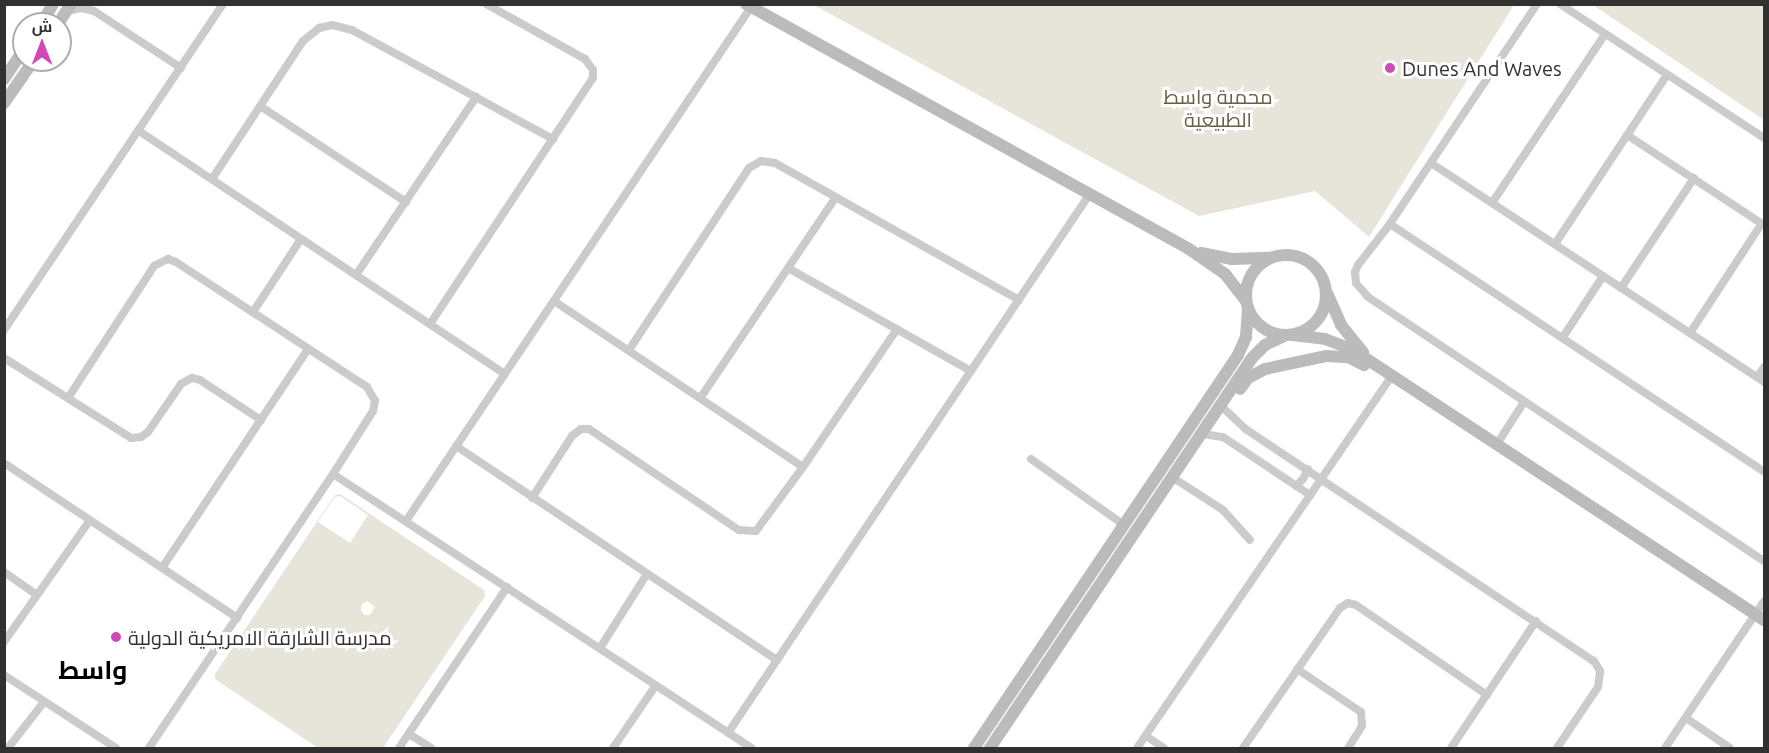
<!DOCTYPE html>
<meta charset="utf-8">
<style>
body{margin:0}
#map{position:relative;width:1769px;height:753px;overflow:hidden;background:#fff;font-family:Ubuntu,Cairo,sans-serif}
div>[style]{position:absolute}
.green>*{inset:0;background:#e7e4da}
.minor>*{height:8px;margin:-4px;padding:0 4px;transform-origin:4px;border-radius:4px;background:#cbcbcb}
.secondary>*{height:12px;margin:-6px;padding:0 6px;transform-origin:6px;border-radius:6px;background:#bbb}
.secondary>.ring{margin:-6px;padding:0;box-sizing:content-box;background:none;border:12px solid #bbb;border-radius:50%}
.dots>*{width:16px;height:16px;translate:-50% -50%;box-sizing:border-box;border:3px solid #fff;border-radius:50%}
span{translate:-50% -50%;white-space:nowrap;text-align:center;line-height:1.15;-webkit-text-stroke:6px #fff;paint-order:stroke}
.poi-label{font-size:20px;color:#313131}
.left{translate:0 -50%;text-align:left}
.park-label{font-size:20px;color:#686042}
.district-label{font-size:26px;color:#000;font-weight:700}
.frame{position:absolute;inset:0;border:6px solid #313131;pointer-events:none}
.north{position:absolute;left:12px;top:12px;width:60px;height:60px;box-sizing:border-box;background:#fff;border:2px solid #adadad;border-radius:50%;rotate:0deg;font-size:16px;font-weight:700;line-height:24px;text-align:center;color:#313131}
.north::after{content:'';display:block;margin:auto;width:21px;height:27px;background:#d348b8;clip-path:polygon(50% 0,100% 100%,50% 72%,0 100%)}
</style>
<div id="map">
<div class="green">
<i style="clip-path:polygon(814px 5px,1514px 5px,1369px 237px,1315px 191px,1199px 216px)"></i>
<i style="clip-path:polygon(1593px 5px,1764px 5px,1764px 120px)"></i>
<i style="clip-path:polygon(evenodd,340px 494px,484px 590px,485px 596px,383px 748px,318px 748px,215px 679px,215px 674px,335px 495px,340px 494px,340px 496px,368px 515px,350px 543px,318px 522px,335px 497px,340px 496px,340px 494px,367px 601px,375px 607px,370px 615px,364px 615px,361px 610px,362px 604px,367px 601px)"></i>
</div>
<div class="minor">
<i style="left:1537px;top:4px;width:265px;rotate:123.8deg"></i>
<i style="left:1390px;top:224px;width:52px;rotate:128deg"></i>
<i style="left:1358px;top:265px;width:8px;rotate:113deg"></i>
<i style="left:1355px;top:272px;width:11px;rotate:85deg"></i>
<i style="left:1356px;top:283px;width:18px;rotate:49deg"></i>
<i style="left:1368px;top:297px;width:476px;rotate:33.7deg"></i>
<i style="left:1560px;top:4px;width:244px;rotate:33.3deg"></i>
<i style="left:67px;top:11px;width:14px;rotate:-12deg"></i>
<i style="left:81px;top:8px;width:13px;rotate:13deg"></i>
<i style="left:94px;top:11px;width:104px;rotate:33.2deg"></i>
<i style="left:260px;top:106px;width:175px;rotate:33.3deg"></i>
<i style="left:139px;top:131px;width:439px;rotate:33.6deg"></i>
<i style="left:1627px;top:135px;width:164px;rotate:33.3deg"></i>
<i style="left:1431px;top:163px;width:399px;rotate:33.3deg"></i>
<i style="left:212px;top:179px;width:165px;rotate:-56.6deg"></i>
<i style="left:303px;top:41px;width:21px;rotate:-39deg"></i>
<i style="left:319px;top:28px;width:13px;rotate:-13deg"></i>
<i style="left:332px;top:25px;width:21px;rotate:14deg"></i>
<i style="left:352px;top:30px;width:229px;rotate:28.5deg"></i>
<i style="left:1492px;top:203px;width:203px;rotate:-56.2deg"></i>
<i style="left:1390px;top:224px;width:449px;rotate:33.5deg"></i>
<i style="left:1555px;top:244px;width:203px;rotate:-56.5deg"></i>
<i style="left:788px;top:268px;width:210px;rotate:29.4deg"></i>
<i style="left:356px;top:275px;width:215px;rotate:-56deg"></i>
<i style="left:1621px;top:288px;width:132px;rotate:-56.4deg"></i>
<i style="left:554px;top:301px;width:299px;rotate:33.7deg"></i>
<i style="left:253px;top:312px;width:87px;rotate:-56.7deg"></i>
<i style="left:430px;top:324px;width:295px;rotate:-56.5deg"></i>
<i style="left:593px;top:78px;width:8px;rotate:-90deg"></i>
<i style="left:593px;top:70px;width:14px;rotate:-126deg"></i>
<i style="left:585px;top:59px;width:113px;rotate:-150.9deg"></i>
<i style="left:4px;top:330px;width:393px;rotate:-56.1deg"></i>
<i style="left:1690px;top:333px;width:131px;rotate:-56.8deg"></i>
<i style="left:1563px;top:337px;width:73px;rotate:-56.7deg"></i>
<i style="left:629px;top:350px;width:218px;rotate:-56.6deg"></i>
<i style="left:749px;top:168px;width:14px;rotate:-30deg"></i>
<i style="left:761px;top:161px;width:14px;rotate:8deg"></i>
<i style="left:775px;top:163px;width:280px;rotate:29.3deg"></i>
<i style="left:4px;top:358px;width:150px;rotate:32.2deg"></i>
<i style="left:131px;top:438px;width:10px;rotate:-6deg"></i>
<i style="left:141px;top:437px;width:9px;rotate:-36deg"></i>
<i style="left:148px;top:432px;width:58px;rotate:-55.5deg"></i>
<i style="left:181px;top:384px;width:13px;rotate:-29deg"></i>
<i style="left:192px;top:378px;width:8px;rotate:14deg"></i>
<i style="left:200px;top:380px;width:73px;rotate:33.3deg"></i>
<i style="left:1757px;top:377px;width:12px;rotate:-55deg"></i>
<i style="left:701px;top:397px;width:241px;rotate:-56deg"></i>
<i style="left:68px;top:398px;width:158px;rotate:-56.9deg"></i>
<i style="left:154px;top:266px;width:16px;rotate:-27deg"></i>
<i style="left:168px;top:259px;width:9px;rotate:21deg"></i>
<i style="left:176px;top:262px;width:228px;rotate:33.2deg"></i>
<i style="left:367px;top:387px;width:16px;rotate:60deg"></i>
<i style="left:375px;top:401px;width:10px;rotate:101deg"></i>
<i style="left:373px;top:411px;width:75px;rotate:122.4deg"></i>
<i style="left:333px;top:474px;width:330px;rotate:123.9deg"></i>
<i style="left:1221px;top:406px;width:35px;rotate:43deg"></i>
<i style="left:1247px;top:430px;width:417px;rotate:33.7deg"></i>
<i style="left:1594px;top:661px;width:12px;rotate:59deg"></i>
<i style="left:1600px;top:671px;width:16px;rotate:97deg"></i>
<i style="left:1598px;top:687px;width:73px;rotate:123.9deg"></i>
<i style="left:1203px;top:434px;width:20px;rotate:9deg"></i>
<i style="left:1223px;top:437px;width:105px;rotate:33.7deg"></i>
<i style="left:1497px;top:444px;width:50px;rotate:-57.3deg"></i>
<i style="left:456px;top:446px;width:386px;rotate:33.7deg"></i>
<i style="left:1031px;top:459px;width:114px;rotate:35.4deg"></i>
<i style="left:4px;top:463px;width:280px;rotate:33.6deg"></i>
<i style="left:333px;top:474px;width:500px;rotate:33.2deg"></i>
<i style="left:1172px;top:477px;width:61px;rotate:32.9deg"></i>
<i style="left:1223px;top:510px;width:40px;rotate:48deg"></i>
<i style="left:1296px;top:486px;width:10px;rotate:-45deg"></i>
<i style="left:1303px;top:479px;width:11px;rotate:-63deg"></i>
<i style="left:532px;top:498px;width:74px;rotate:-57.2deg"></i>
<i style="left:572px;top:436px;width:11px;rotate:-38deg"></i>
<i style="left:581px;top:429px;width:8px"></i>
<i style="left:589px;top:429px;width:181px;rotate:34deg"></i>
<i style="left:739px;top:530px;width:17px;rotate:3deg"></i>
<i style="left:756px;top:531px;width:79px;rotate:-53.7deg"></i>
<i style="left:803px;top:467px;width:167px;rotate:-55.7deg"></i>
<i style="left:406px;top:521px;width:619px;rotate:-56.13deg"></i>
<i style="left:162px;top:568px;width:263px;rotate:-56.3deg"></i>
<i style="left:4px;top:572px;width:40px;rotate:34.9deg"></i>
<i style="left:4px;top:642px;width:149px;rotate:-54.8deg"></i>
<i style="left:600px;top:648px;width:88px;rotate:-57.6deg"></i>
<i style="left:1297px;top:669px;width:77px;rotate:33.9deg"></i>
<i style="left:1361px;top:712px;width:14px;rotate:86deg"></i>
<i style="left:1362px;top:726px;width:26px;rotate:122deg"></i>
<i style="left:4px;top:675px;width:134px;rotate:33.1deg"></i>
<i style="left:1686px;top:718px;width:53px;rotate:34.3deg"></i>
<i style="left:728px;top:733px;width:648px;rotate:-56.14deg"></i>
<i style="left:409px;top:734px;width:26px;rotate:32deg"></i>
<i style="left:1146px;top:736px;width:22px;rotate:34deg"></i>
<i style="left:8px;top:748px;width:58px;rotate:-52deg"></i>
<i style="left:399px;top:748px;width:194px;rotate:-56.1deg"></i>
<i style="left:613px;top:748px;width:76px;rotate:-55.7deg"></i>
<i style="left:1137px;top:748px;width:452px;rotate:-55.6deg"></i>
<i style="left:1243px;top:748px;width:170px;rotate:-55.3deg"></i>
<i style="left:1340px;top:608px;width:9px;rotate:-32deg"></i>
<i style="left:1348px;top:603px;width:8px;rotate:14deg"></i>
<i style="left:1356px;top:605px;width:159px;rotate:34.5deg"></i>
<i style="left:1451px;top:748px;width:153px;rotate:-56.2deg"></i>
<i style="left:1665px;top:748px;width:177px;rotate:-56deg"></i>
</div>
<div class="secondary">
<i style="left:746px;top:4px;width:506px;rotate:28.94deg"></i>
<i style="left:1189px;top:249px;width:44px;rotate:34.8deg"></i>
<i style="left:1225px;top:274px;width:33px;rotate:52deg"></i>
<i style="left:41px;top:24px;width:23px;rotate:-59deg"></i>
<i style="left:58px;top:24px;width:24px;rotate:-57deg"></i>
<i style="left:4px;top:79px;width:36px;rotate:-56deg"></i>
<i style="left:4px;top:103px;width:52px;rotate:-55.1deg"></i>
<i style="left:1201px;top:253px;width:32px;rotate:11deg"></i>
<i style="left:1232px;top:259px;width:38px;rotate:-2deg"></i>
<i class="ring" style="left:1246px;top:255px;width:68px;height:68px"></i>
<i style="left:1327px;top:293px;width:35px;rotate:66deg"></i>
<i style="left:1341px;top:325px;width:35px;rotate:51deg"></i>
<i style="left:1293px;top:335px;width:32px;rotate:7deg"></i>
<i style="left:1325px;top:339px;width:30px;rotate:21deg"></i>
<i style="left:1353px;top:350px;width:492px;rotate:33.3deg"></i>
<i style="left:1240px;top:389px;width:14px;rotate:-54deg"></i>
<i style="left:1248px;top:378px;width:19px;rotate:-28deg"></i>
<i style="left:1265px;top:369px;width:62px;rotate:-12deg"></i>
<i style="left:1326px;top:356px;width:22px;rotate:3deg"></i>
<i style="left:1348px;top:357px;width:18px;rotate:27deg"></i>
<i style="left:974px;top:748px;width:473px;rotate:-56.1deg"></i>
<i style="left:1238px;top:355px;width:20px;rotate:-66deg"></i>
<i style="left:1246px;top:337px;width:26px;rotate:-86deg"></i>
<i style="left:990px;top:748px;width:470px;rotate:-56.1deg"></i>
<i style="left:1252px;top:358px;width:18px;rotate:-45deg"></i>
<i style="left:1265px;top:345px;width:21px;rotate:-25deg"></i>
</div>
<div class="dots">
<i style="left:1390px;top:68px;background:#d348b8"></i>
<i style="left:116px;top:637px;background:#d348b8"></i>
</div>
<div class="poi-label">
<span class="left" style="left:1402px;top:68px">Dunes And Waves</span>
<span class="left" style="left:128px;top:637px">مدرسة الشارقة الامريكية الدولية</span>
</div>
<div class="park-label">
<span style="left:1218px;top:108px">محمية واسط<br>الطبيعية</span>
</div>
<div class="district-label">
<span style="left:93px;top:670px">واسط</span>
</div>
<div class="frame"></div>
<div class="north">ش</div>
</div>
